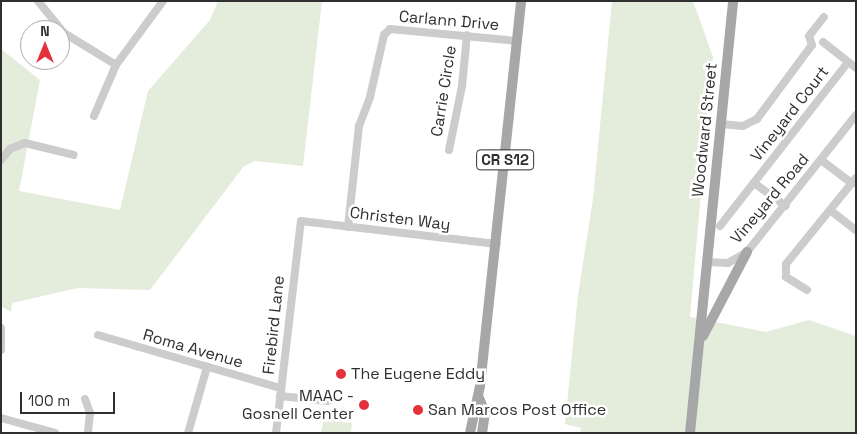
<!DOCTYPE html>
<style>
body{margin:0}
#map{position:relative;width:857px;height:434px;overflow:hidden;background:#fff;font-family:"Space Grotesk",sans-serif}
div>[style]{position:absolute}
.green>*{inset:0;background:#e4ecdc}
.minor>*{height:8px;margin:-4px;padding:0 4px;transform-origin:4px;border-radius:4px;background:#ccc}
.major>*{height:10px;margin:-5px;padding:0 5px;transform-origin:5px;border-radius:5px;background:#a7a7a7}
.dots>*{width:14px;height:14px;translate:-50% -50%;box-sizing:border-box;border:2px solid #fff;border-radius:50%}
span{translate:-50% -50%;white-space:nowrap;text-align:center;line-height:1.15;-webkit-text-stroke:5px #fff;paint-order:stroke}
.shield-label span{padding:1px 4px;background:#fff;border:1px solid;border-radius:4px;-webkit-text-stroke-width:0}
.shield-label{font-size:15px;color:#2f2f2f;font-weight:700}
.street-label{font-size:16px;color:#2f2f2f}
.poi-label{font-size:16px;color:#2f2f2f}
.left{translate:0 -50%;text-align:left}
.right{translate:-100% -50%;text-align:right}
.frame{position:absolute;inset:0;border:2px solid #2f2f2f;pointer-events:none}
.north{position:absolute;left:20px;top:20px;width:50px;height:50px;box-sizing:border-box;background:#fff;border:1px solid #acacac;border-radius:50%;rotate:0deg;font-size:14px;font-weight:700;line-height:20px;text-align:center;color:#2f2f2f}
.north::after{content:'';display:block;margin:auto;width:18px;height:22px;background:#e4323c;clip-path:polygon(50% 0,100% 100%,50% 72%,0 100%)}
.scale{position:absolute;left:20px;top:392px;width:95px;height:22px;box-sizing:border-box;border:2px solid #2f2f2f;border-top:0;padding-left:6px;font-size:15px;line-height:18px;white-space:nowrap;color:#2f2f2f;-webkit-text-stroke:4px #fff;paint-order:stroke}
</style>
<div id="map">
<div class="green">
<i style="clip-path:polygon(218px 1px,322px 1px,303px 166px,255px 161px,244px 166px,150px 290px,78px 288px,12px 303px,11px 312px,1px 306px,1px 49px,40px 80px,19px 191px,120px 210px,148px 91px,210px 20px)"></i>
<i style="clip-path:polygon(612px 1px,693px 1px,713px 57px,690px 317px,766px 332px,809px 320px,856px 336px,856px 433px,580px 433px,581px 428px,565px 424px,578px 295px,593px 199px)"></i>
<i style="clip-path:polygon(344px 407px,342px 422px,352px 423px,351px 433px,321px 432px,325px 415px,331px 415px)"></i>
</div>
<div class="minor">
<i style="left:38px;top:1px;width:41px;rotate:50.9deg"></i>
<i style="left:64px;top:33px;width:61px;rotate:31.6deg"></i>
<i style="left:823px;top:42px;width:42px;rotate:38.2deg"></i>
<i style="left:94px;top:116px;width:56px;rotate:-66.7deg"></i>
<i style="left:116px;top:65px;width:79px;rotate:-53.7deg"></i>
<i style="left:721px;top:124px;width:22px;rotate:5deg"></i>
<i style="left:743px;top:126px;width:16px;rotate:-27deg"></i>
<i style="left:757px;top:119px;width:92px;rotate:-53.4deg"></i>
<i style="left:812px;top:45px;width:9px;rotate:-108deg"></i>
<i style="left:809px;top:36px;width:24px;rotate:-52deg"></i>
<i style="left:449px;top:150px;width:65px;rotate:-78.5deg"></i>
<i style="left:462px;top:86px;width:51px;rotate:-84.4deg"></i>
<i style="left:1px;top:160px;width:14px;rotate:-51deg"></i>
<i style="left:10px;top:149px;width:16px;rotate:-22deg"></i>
<i style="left:25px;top:143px;width:50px;rotate:13.8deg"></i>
<i style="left:821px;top:160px;width:39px;rotate:37deg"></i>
<i style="left:754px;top:183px;width:39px;rotate:36deg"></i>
<i style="left:830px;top:210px;width:33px;rotate:38deg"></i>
<i style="left:720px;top:226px;width:208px;rotate:-52deg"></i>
<i style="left:348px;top:227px;width:102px;rotate:-83.8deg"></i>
<i style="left:359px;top:126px;width:31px;rotate:-69deg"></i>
<i style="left:370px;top:97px;width:64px;rotate:-77.3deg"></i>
<i style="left:384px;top:35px;width:8px;rotate:-45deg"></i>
<i style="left:390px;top:29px;width:128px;rotate:5.4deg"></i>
<i style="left:707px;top:262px;width:21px;rotate:3deg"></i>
<i style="left:728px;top:263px;width:22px;rotate:-30deg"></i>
<i style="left:747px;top:252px;width:175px;rotate:-51.5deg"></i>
<i style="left:807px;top:290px;width:25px;rotate:-148deg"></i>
<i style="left:786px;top:277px;width:13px;rotate:-90deg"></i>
<i style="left:786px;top:264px;width:111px;rotate:-50.9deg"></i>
<i style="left:1px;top:328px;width:22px;rotate:90deg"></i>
<i style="left:98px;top:335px;width:191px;rotate:16.2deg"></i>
<i style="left:280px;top:396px;width:48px;rotate:5.9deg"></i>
<i style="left:85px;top:399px;width:15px;rotate:70deg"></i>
<i style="left:90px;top:413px;width:20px;rotate:96deg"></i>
<i style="left:1px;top:418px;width:56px;rotate:15.5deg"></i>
<i style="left:188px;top:433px;width:69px;rotate:-73.9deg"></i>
<i style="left:276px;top:433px;width:213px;rotate:-83.3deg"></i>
<i style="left:301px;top:221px;width:197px;rotate:6.7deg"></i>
</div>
<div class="major">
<i style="left:703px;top:336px;width:95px;rotate:-62.4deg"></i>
<i style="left:479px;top:398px;width:15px;rotate:67deg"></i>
<i style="left:485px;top:412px;width:21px;rotate:98deg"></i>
<i style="left:470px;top:433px;width:48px;rotate:-78deg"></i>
<i style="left:480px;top:386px;width:387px;rotate:-83.9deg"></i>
<i style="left:690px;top:433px;width:434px;rotate:-84.3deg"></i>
</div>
<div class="dots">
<i style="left:341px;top:374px;background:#e4323c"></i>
<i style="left:364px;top:405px;background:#e4323c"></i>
<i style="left:418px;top:410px;background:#e4323c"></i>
</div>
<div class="shield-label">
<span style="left:505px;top:160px">CR S12</span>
</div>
<div class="street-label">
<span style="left:449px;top:21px;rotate:5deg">Carlann Drive</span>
<span style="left:444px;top:91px;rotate:-81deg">Carrie Circle</span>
<span style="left:790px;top:114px;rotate:-52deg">Vineyard Court</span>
<span style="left:705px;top:130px;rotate:-84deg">Woodward Street</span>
<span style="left:770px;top:199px;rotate:-50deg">Vineyard Road</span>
<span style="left:400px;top:219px;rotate:7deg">Christen Way</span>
<span style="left:274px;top:325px;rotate:-84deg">Firebird Lane</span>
<span style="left:193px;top:349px;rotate:16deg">Roma Avenue</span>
</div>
<div class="poi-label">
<span class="left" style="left:351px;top:374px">The Eugene Eddy</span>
<span class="right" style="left:354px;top:405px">MAAC -<br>Gosnell Center</span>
<span class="left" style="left:428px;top:410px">San Marcos Post Office</span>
</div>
<div class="frame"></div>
<div class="north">N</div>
<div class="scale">100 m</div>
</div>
